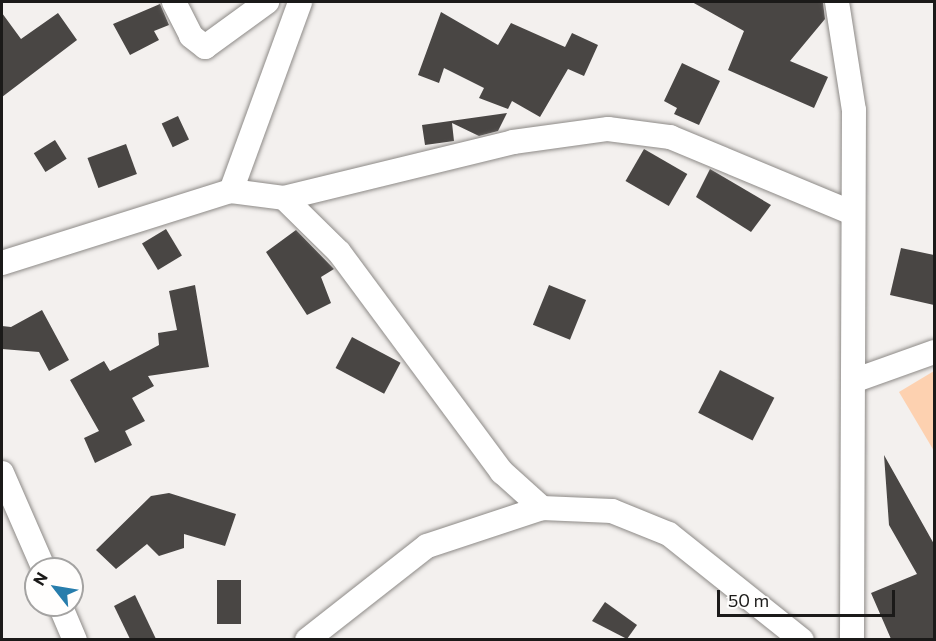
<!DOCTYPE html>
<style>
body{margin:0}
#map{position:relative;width:936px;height:641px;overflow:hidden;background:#f3f0ee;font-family:Commissioner,sans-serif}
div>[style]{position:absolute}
.green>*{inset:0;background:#fdd1b0}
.building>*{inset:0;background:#494644;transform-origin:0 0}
.roads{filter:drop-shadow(0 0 2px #8d8a87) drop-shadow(0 0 2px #8d8a87)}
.street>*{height:24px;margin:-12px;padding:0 12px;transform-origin:12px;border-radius:12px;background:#fff}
span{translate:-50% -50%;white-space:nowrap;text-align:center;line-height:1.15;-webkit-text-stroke:6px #fffefd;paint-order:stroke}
.frame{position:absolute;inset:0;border:3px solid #1b1a19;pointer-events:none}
.north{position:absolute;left:24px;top:557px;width:60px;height:60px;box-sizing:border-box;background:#fffefd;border:2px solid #a4a3a2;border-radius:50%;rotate:301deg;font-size:16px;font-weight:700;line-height:24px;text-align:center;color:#1b1a19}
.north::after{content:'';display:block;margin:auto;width:21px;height:27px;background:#277dac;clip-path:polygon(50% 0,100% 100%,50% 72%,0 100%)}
.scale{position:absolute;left:717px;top:590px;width:178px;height:27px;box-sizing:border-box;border:3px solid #1b1a19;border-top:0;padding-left:8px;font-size:18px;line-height:21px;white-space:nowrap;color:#1b1a19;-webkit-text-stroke:4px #fffefd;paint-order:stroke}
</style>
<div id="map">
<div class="green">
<i style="clip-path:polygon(934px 371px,934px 451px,899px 392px)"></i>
</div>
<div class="building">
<i style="clip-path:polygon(692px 2px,823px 3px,825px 19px,790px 61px,828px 77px,814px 108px,728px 70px,744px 31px)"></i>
<i style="clip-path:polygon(160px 4px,169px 25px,154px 31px,159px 40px,130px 55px,113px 24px)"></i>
<i style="clip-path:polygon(441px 12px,498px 45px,511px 23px,565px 47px,572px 33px,598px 45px,584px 76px,568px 69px,540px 117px,512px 101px,508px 109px,479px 98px,484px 88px,444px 68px,439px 83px,418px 75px)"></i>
<i style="clip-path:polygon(2px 13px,21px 39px,58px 13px,77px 40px,2px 97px)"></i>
<i style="clip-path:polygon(682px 63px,720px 81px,699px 125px,674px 114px,677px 108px,664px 101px)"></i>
<i style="clip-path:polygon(507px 113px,498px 131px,479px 136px,452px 123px,454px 141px,425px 145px,422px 125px)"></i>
<i style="left:178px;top:116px;width:26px;height:18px;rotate:65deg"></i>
<i style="left:55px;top:140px;width:22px;height:25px;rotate:58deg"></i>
<i style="left:126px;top:144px;width:32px;height:41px;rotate:70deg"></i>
<i style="left:644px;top:149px;width:50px;height:37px;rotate:30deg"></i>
<i style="clip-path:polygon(710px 169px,771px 205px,751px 232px,696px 197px)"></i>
<i style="left:166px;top:229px;width:31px;height:28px;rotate:59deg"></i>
<i style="clip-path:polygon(296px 230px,334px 269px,321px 277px,331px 303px,307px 315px,266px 252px)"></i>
<i style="clip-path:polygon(901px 248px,934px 255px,934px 305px,890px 295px)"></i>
<i style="clip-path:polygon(195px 285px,209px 367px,148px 376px,154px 386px,132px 398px,145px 421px,125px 431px,132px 445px,95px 463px,84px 438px,99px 431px,70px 380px,104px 361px,110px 371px,159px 345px,158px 333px,177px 330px,169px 291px)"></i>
<i style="left:549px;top:285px;width:40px;height:43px;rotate:22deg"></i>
<i style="clip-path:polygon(42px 310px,69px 360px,49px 371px,39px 352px,2px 349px,2px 326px,11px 327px)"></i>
<i style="left:352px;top:337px;width:55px;height:35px;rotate:28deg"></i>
<i style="left:720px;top:370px;width:61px;height:48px;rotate:27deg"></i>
<i style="clip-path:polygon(884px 455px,934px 544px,934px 639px,891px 639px,871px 593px,917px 574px,889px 525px)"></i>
<i style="clip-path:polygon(169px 493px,236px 514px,225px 546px,184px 534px,184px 548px,159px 556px,147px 544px,116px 569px,96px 550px,151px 496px)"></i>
<i style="left:217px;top:580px;width:24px;height:44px"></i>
<i style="clip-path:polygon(135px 595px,156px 639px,130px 639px,114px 606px)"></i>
<i style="clip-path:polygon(605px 602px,637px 625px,627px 639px,592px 621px)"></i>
</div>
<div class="roads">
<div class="street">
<i style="left:174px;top:2px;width:38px;rotate:63deg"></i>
<i style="left:191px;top:36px;width:18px;rotate:38deg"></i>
<i style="left:205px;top:47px;width:77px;rotate:-36deg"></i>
<i style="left:837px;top:2px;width:109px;rotate:81.1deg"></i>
<i style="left:854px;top:110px;width:530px;rotate:90.22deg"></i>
<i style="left:231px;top:191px;width:53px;rotate:7.5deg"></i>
<i style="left:284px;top:198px;width:236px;rotate:-13.7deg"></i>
<i style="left:513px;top:142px;width:96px;rotate:-7.8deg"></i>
<i style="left:608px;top:129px;width:63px;rotate:7.4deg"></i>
<i style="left:670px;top:137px;width:198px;rotate:22.6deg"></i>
<i style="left:284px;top:198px;width:77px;rotate:44.5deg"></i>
<i style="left:339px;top:252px;width:274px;rotate:53.5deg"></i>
<i style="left:502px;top:472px;width:54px;rotate:42deg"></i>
<i style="left:2px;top:263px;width:240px;rotate:-17.5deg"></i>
<i style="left:231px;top:191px;width:201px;rotate:-69.9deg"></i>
<i style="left:856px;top:380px;width:83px;rotate:-19.7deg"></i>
<i style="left:2px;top:473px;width:105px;rotate:66.4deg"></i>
<i style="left:60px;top:605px;width:38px;rotate:67deg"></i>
<i style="left:307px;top:640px;width:152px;rotate:-38.1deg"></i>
<i style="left:427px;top:546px;width:121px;rotate:-18.3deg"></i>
<i style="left:542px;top:508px;width:70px;rotate:2.5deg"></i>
<i style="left:612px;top:511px;width:61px;rotate:22deg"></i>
<i style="left:669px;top:534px;width:170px;rotate:38.6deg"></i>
</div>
</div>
<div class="frame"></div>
<div class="north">N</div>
<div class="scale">50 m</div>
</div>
